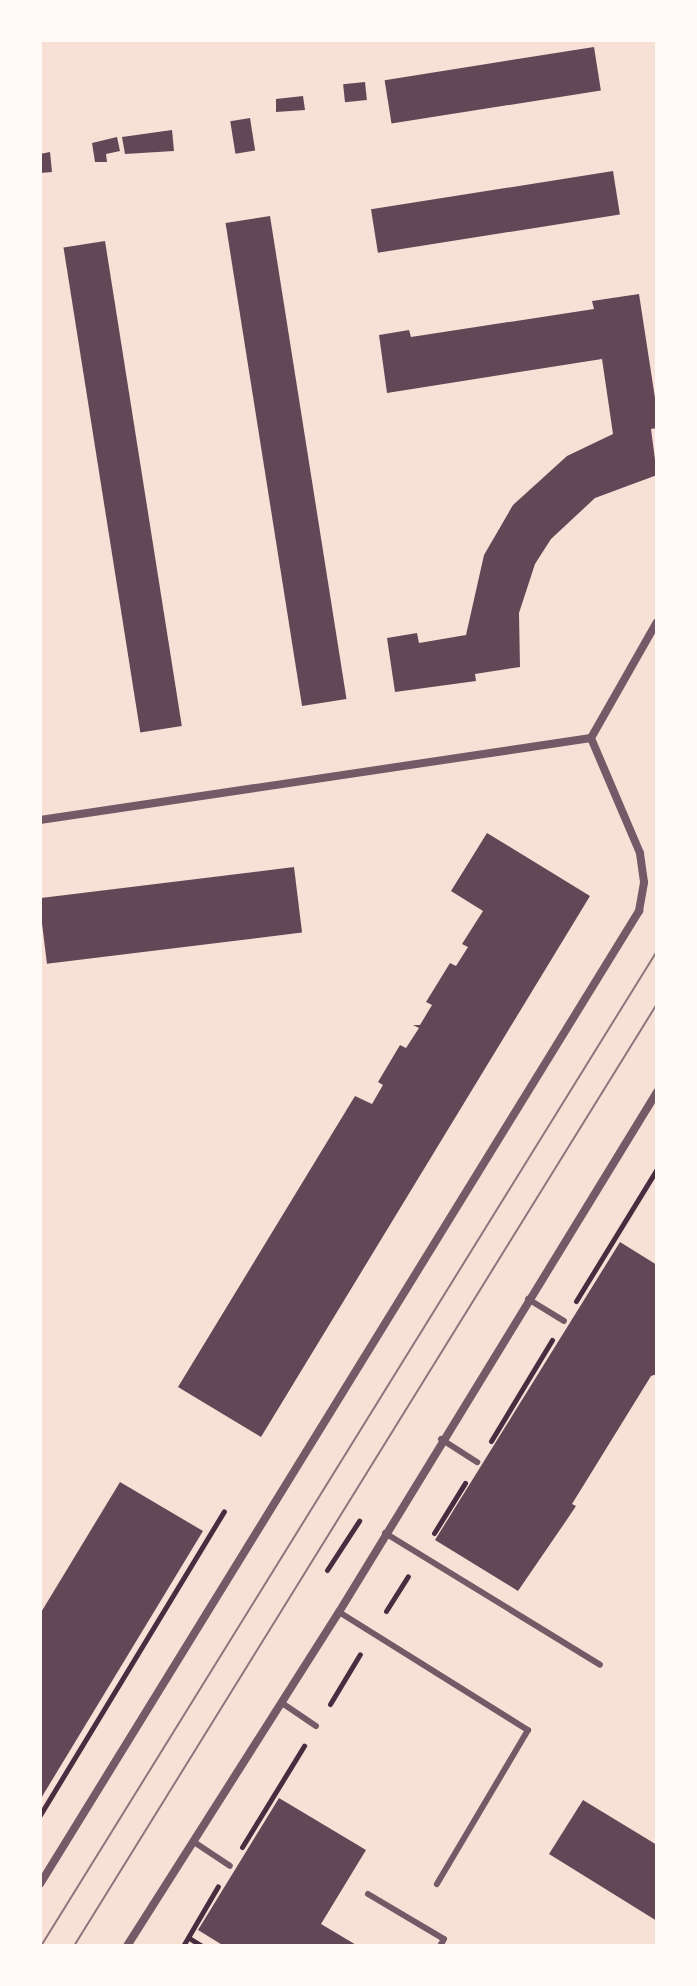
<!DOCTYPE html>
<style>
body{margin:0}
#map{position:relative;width:697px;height:1986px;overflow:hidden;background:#f7e1d7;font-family:"Archivo Narrow",sans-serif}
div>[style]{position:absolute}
.building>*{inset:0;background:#644757;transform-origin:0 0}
.path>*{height:5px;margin:-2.5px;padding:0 2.5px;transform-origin:2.5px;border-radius:2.5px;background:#4a2c40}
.service>*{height:6px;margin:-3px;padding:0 3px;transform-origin:3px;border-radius:3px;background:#755966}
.minor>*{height:8px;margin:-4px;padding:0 4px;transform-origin:4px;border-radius:4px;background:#755966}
.tram>*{height:2px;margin:-1px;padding:0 1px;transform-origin:1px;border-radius:1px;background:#8f747c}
span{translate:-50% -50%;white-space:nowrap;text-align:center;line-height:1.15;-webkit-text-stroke:6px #fffaf5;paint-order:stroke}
.frame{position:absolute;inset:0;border:42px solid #fffaf5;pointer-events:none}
</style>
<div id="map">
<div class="building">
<i style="left:594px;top:47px;width:44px;height:212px;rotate:81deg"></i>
<i style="left:365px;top:82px;width:18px;height:22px;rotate:84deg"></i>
<i style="clip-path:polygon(303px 96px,305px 110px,276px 112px,276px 99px)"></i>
<i style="left:250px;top:118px;width:33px;height:20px;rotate:81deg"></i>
<i style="clip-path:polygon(172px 130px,174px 151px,125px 154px,122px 137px)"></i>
<i style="clip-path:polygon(117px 137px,120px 151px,106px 154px,107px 162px,95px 162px,92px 143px)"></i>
<i style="clip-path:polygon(50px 152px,52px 172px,40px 173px,40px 154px)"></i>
<i style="left:613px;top:171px;width:44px;height:245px;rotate:81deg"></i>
<i style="left:270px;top:216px;width:489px;height:45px;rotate:81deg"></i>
<i style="left:105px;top:241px;width:491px;height:42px;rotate:81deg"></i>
<i style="clip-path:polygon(639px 294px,657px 411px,657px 428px,651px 429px,657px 475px,595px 498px,551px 539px,535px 564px,519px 613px,520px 667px,475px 674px,476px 681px,395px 692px,387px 638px,417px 633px,419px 643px,466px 635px,484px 555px,513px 505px,567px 456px,613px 434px,602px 359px,387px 393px,379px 335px,409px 330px,411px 337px,594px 309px,592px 301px)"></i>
<i style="clip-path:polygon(487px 833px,590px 896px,261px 1437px,178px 1387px,355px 1096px,372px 1104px,383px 1085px,378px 1082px,400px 1045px,406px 1048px,419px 1028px,413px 1025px,420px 1025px,432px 1005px,426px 1002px,450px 963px,456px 966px,468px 947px,462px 944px,483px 911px,451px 891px)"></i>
<i style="left:294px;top:867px;width:66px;height:257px;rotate:83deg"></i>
<i style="clip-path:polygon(620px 1242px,657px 1265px,657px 1374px,651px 1376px,572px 1504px,576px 1506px,568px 1518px,518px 1591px,435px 1540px)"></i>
<i style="clip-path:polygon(120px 1482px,203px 1531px,40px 1800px,40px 1614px)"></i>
<i style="clip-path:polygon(279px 1798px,366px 1850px,321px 1924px,358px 1946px,224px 1946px,198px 1930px)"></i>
<i style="clip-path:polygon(583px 1800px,657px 1845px,657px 1921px,549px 1854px)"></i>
</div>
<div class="path">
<i style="left:576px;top:1301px;width:155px;rotate:-58.5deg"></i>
<i style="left:491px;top:1441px;width:118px;rotate:-58.9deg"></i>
<i style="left:434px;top:1533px;width:59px;rotate:-58.2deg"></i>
<i style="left:327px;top:1570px;width:59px;rotate:-56.9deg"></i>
<i style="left:386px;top:1611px;width:41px;rotate:-57.8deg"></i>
<i style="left:330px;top:1704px;width:58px;rotate:-59deg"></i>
<i style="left:40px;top:1815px;width:355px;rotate:-58.8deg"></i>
<i style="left:242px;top:1847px;width:119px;rotate:-58.5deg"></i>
<i style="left:189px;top:1938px;width:15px;rotate:32deg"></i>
<i style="left:183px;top:1946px;width:69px;rotate:-59.7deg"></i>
</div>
<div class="service">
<i style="left:528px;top:1299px;width:42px;rotate:31.4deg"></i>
<i style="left:441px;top:1439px;width:43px;rotate:32.6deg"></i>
<i style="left:385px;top:1533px;width:252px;rotate:31.5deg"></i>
<i style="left:339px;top:1612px;width:223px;rotate:32deg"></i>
<i style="left:528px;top:1730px;width:179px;rotate:120.6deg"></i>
<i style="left:282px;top:1703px;width:41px;rotate:34.1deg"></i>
<i style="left:194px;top:1842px;width:43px;rotate:33.7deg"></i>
<i style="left:368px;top:1894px;width:88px;rotate:30.6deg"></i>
<i style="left:444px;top:1939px;width:8px;rotate:120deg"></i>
</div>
<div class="minor">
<i style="left:591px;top:738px;width:133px;rotate:-60.4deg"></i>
<i style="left:40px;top:820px;width:557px;rotate:-8.46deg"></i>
<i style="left:40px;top:1884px;width:1143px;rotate:-58.38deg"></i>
<i style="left:639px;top:911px;width:29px;rotate:-80deg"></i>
<i style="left:644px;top:882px;width:29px;rotate:-98deg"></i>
<i style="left:640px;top:853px;width:125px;rotate:-113.1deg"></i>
<i style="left:127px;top:1946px;width:396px;rotate:-57.6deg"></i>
<i style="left:339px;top:1612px;width:610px;rotate:-58.55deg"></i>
</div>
<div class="tram">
<i style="left:41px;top:1946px;width:1170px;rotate:-58.24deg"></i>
<i style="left:74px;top:1946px;width:1108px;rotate:-58.25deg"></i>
</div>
<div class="frame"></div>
</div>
